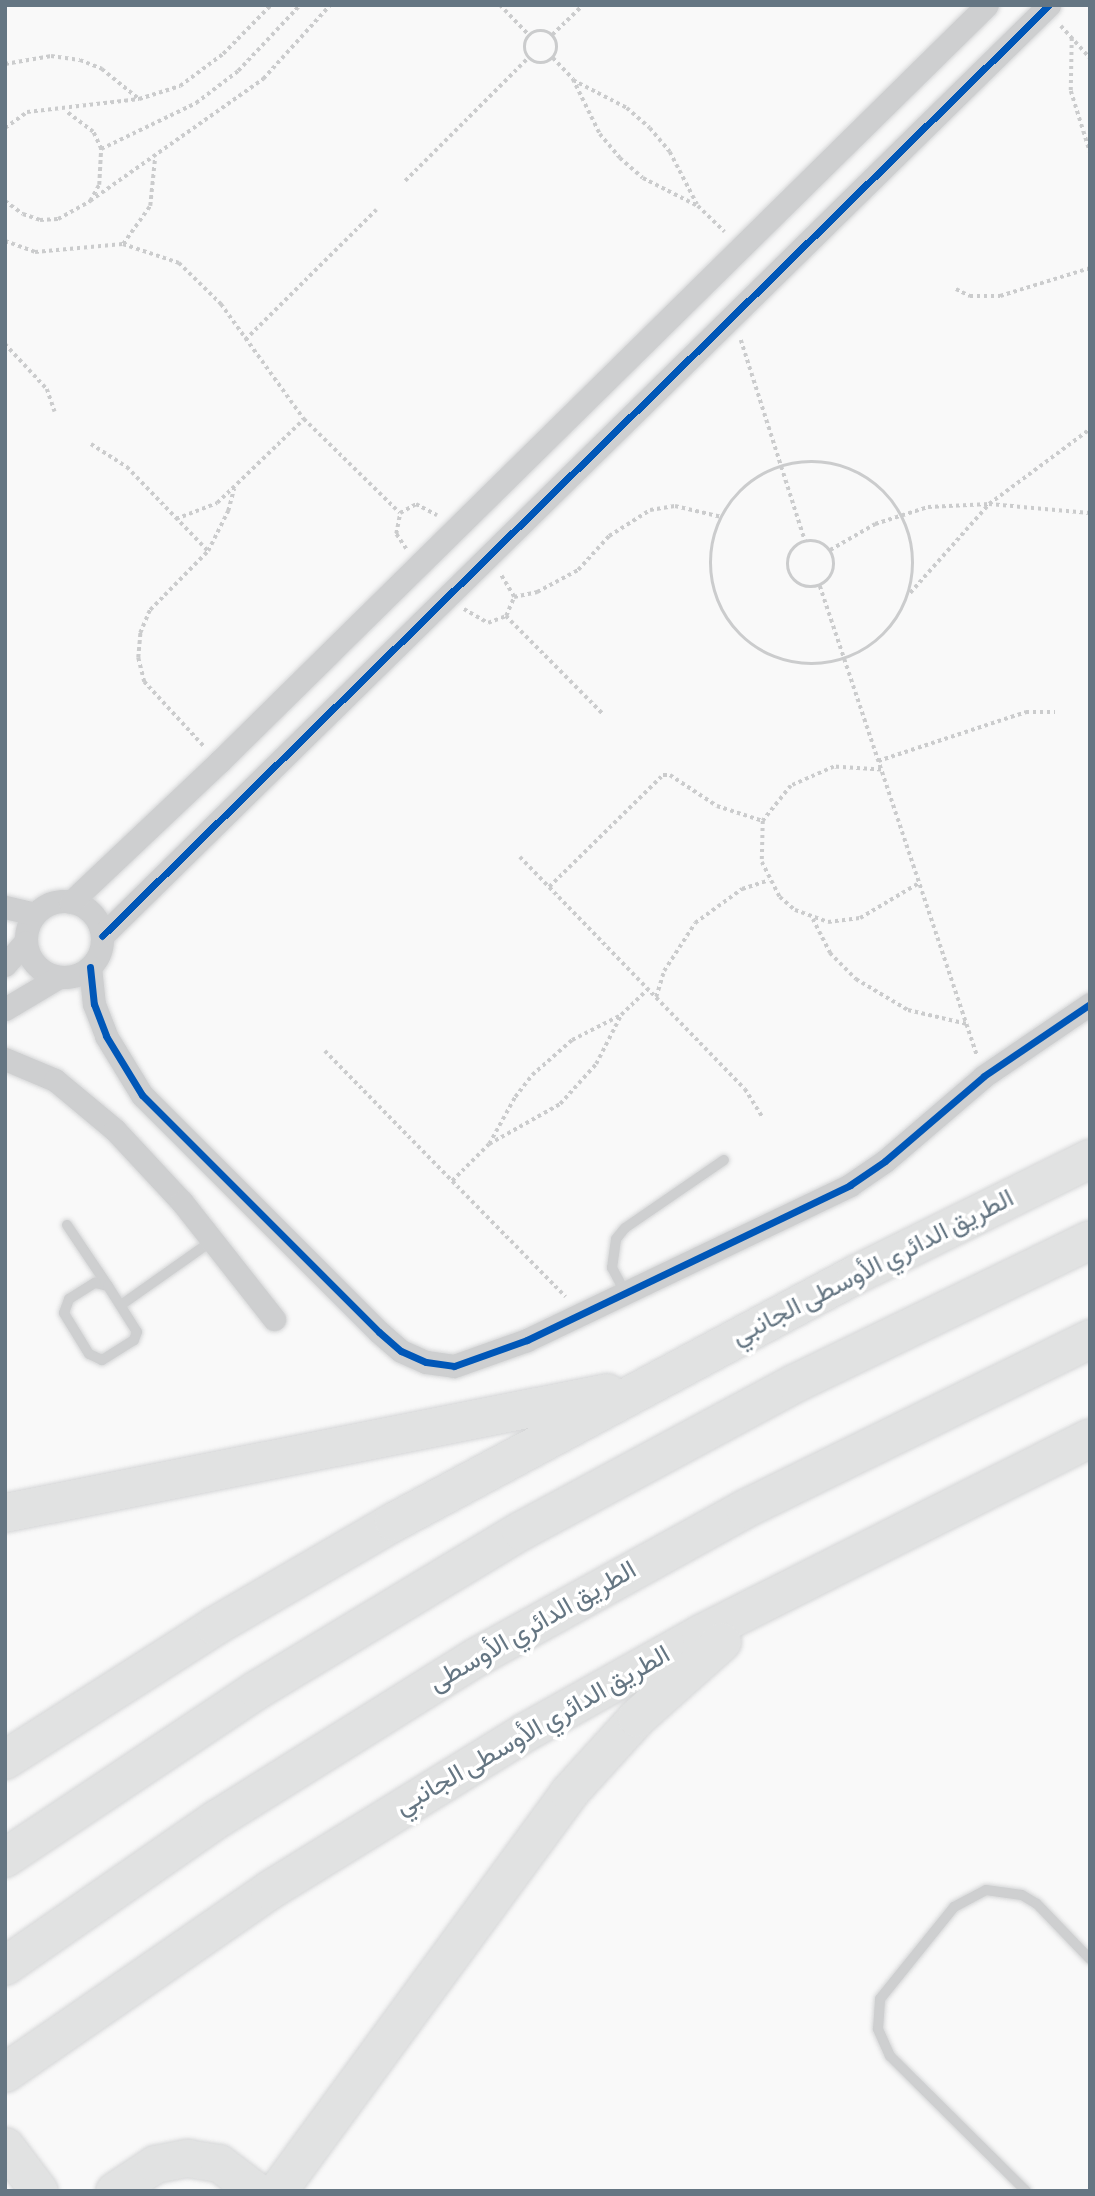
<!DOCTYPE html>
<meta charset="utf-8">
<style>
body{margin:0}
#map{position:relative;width:1095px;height:2196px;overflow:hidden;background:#f9f9f9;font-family:"Sofia Sans Condensed",Vazirmatn,sans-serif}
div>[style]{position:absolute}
.path>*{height:3.5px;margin-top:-1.75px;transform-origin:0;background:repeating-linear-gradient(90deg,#cbcccd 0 3.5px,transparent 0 7px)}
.path>.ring{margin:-1.75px;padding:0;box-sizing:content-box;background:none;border:3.5px solid #cbcccd;border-radius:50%}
.roads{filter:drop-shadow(0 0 2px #d5d6d7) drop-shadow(0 0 2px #d5d6d7)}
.lane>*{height:10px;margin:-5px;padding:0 5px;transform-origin:5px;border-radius:5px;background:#cecfd0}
.street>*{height:23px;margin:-11.5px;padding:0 11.5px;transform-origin:11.5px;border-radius:11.5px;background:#cecfd0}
.street>.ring{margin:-11.5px;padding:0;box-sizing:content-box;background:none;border:23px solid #cecfd0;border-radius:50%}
.primary>*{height:37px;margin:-18.5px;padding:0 18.5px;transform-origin:18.5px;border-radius:18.5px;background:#e1e2e2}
.highway>*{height:38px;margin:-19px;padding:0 19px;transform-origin:19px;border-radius:19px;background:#e1e2e2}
.cycleway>*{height:7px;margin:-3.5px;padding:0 3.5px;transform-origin:3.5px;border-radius:3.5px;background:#0057b8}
span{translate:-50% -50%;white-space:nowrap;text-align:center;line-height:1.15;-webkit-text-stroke:7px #fff;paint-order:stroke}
.street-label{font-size:26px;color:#657683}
.frame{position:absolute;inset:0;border:7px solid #657683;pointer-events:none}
</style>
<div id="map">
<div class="path">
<i style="left:435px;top:5px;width:13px"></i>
<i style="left:500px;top:5px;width:43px;rotate:45.9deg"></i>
<i style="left:1061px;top:26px;width:43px;rotate:47.8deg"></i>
<i class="ring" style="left:525px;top:31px;width:28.5px;height:28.5px"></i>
<i style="left:552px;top:35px;width:43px;rotate:-44.1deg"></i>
<i style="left:1072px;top:38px;width:53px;rotate:91.1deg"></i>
<i style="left:1071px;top:91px;width:64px;rotate:72.7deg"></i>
<i style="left:553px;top:58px;width:29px;rotate:46deg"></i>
<i style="left:573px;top:79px;width:61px;rotate:63.9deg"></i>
<i style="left:600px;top:134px;width:31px;rotate:50deg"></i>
<i style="left:620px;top:158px;width:30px;rotate:41deg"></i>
<i style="left:643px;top:178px;width:62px;rotate:27deg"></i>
<i style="left:698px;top:206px;width:37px;rotate:44deg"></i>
<i style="left:5px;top:64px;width:47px;rotate:-9.9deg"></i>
<i style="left:51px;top:56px;width:29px;rotate:8deg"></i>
<i style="left:80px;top:60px;width:24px;rotate:22deg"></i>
<i style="left:102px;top:69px;width:48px;rotate:39deg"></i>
<i style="left:573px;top:80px;width:61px;rotate:27.4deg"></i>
<i style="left:627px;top:108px;width:30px;rotate:41deg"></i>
<i style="left:650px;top:128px;width:31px;rotate:50deg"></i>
<i style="left:670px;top:152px;width:59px;rotate:62.6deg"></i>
<i style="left:5px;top:128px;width:27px;rotate:-36deg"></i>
<i style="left:27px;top:112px;width:113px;rotate:-6.6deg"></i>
<i style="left:139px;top:99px;width:43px;rotate:-17.6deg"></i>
<i style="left:180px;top:86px;width:54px;rotate:-36.7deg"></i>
<i style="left:223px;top:54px;width:69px;rotate:-45.6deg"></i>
<i style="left:101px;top:149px;width:106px;rotate:-25.8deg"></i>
<i style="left:196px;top:103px;width:53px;rotate:-37.3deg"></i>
<i style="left:238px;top:71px;width:91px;rotate:-46.8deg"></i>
<i style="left:405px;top:181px;width:175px;rotate:-45deg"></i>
<i style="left:5px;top:201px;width:22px;rotate:36deg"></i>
<i style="left:23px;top:214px;width:18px;rotate:19deg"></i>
<i style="left:40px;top:220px;width:18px;rotate:-3deg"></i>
<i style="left:58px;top:219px;width:37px;rotate:-29deg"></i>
<i style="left:90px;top:201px;width:18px;rotate:-61deg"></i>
<i style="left:99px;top:185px;width:36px;rotate:-87deg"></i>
<i style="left:101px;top:149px;width:19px;rotate:-115deg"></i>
<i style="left:93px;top:132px;width:34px;rotate:-143deg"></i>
<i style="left:90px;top:201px;width:212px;rotate:-35.2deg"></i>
<i style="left:263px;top:79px;width:100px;rotate:-47.8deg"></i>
<i style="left:5px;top:241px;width:32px;rotate:20deg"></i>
<i style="left:35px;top:252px;width:88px;rotate:-5.2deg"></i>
<i style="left:123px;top:244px;width:59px;rotate:18.7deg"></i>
<i style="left:179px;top:263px;width:59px;rotate:44.3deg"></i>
<i style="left:221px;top:304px;width:142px;rotate:54.2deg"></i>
<i style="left:304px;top:419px;width:134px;rotate:44.4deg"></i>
<i style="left:123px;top:244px;width:47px;rotate:-54.6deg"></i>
<i style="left:150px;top:206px;width:49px;rotate:-84.2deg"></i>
<i style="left:956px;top:289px;width:16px;rotate:27deg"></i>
<i style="left:970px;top:296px;width:30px"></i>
<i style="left:1000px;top:296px;width:94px;rotate:-17.3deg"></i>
<i style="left:245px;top:340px;width:185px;rotate:-44.8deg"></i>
<i style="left:741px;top:340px;width:211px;rotate:72.3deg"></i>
<i style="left:5px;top:344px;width:62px;rotate:47deg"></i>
<i style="left:47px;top:389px;width:24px;rotate:71deg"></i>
<i style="left:91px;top:444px;width:43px;rotate:32.6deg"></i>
<i style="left:127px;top:467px;width:117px;rotate:46deg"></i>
<i class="ring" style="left:711px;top:462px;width:198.5px;height:198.5px"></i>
<i style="left:176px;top:519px;width:44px;rotate:-21.3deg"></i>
<i style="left:217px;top:503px;width:121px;rotate:-44deg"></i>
<i class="ring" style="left:788px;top:541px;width:42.5px;height:42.5px"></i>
<i style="left:406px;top:549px;width:18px;rotate:-124deg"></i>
<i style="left:396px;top:534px;width:21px;rotate:-79deg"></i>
<i style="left:400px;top:513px;width:18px;rotate:-29deg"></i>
<i style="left:416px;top:504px;width:24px;rotate:28deg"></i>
<i style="left:830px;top:550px;width:52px;rotate:-30deg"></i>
<i style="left:875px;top:524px;width:56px;rotate:-17.8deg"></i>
<i style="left:928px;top:507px;width:61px;rotate:-2.8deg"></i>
<i style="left:989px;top:504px;width:101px;rotate:5.1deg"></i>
<i style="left:820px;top:586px;width:495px;rotate:71.5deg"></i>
<i style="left:910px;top:593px;width:119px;rotate:-48.4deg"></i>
<i style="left:989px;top:504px;width:126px;rotate:-36.6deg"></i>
<i style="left:514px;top:597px;width:24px;rotate:-12deg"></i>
<i style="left:537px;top:592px;width:47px;rotate:-28.2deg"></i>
<i style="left:578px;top:570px;width:46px;rotate:-47.6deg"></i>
<i style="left:609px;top:536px;width:49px;rotate:-32.4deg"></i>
<i style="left:650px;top:510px;width:25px;rotate:-9deg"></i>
<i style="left:675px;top:506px;width:48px;rotate:13.2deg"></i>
<i style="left:464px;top:609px;width:28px;rotate:30deg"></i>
<i style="left:488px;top:623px;width:19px;rotate:-21deg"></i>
<i style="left:506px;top:616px;width:21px;rotate:-67deg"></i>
<i style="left:514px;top:597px;width:27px;rotate:-121deg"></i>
<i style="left:506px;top:616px;width:138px;rotate:45.3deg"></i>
<i style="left:203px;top:746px;width:87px;rotate:-132.7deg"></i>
<i style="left:144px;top:682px;width:25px;rotate:-104deg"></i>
<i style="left:138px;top:658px;width:25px;rotate:-85deg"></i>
<i style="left:140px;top:633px;width:25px;rotate:-67deg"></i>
<i style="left:150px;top:610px;width:83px;rotate:-45.5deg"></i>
<i style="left:208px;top:551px;width:45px;rotate:-63.4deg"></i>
<i style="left:228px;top:511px;width:23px;rotate:-75deg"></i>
<i style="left:878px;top:761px;width:156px;rotate:-18.3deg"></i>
<i style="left:1026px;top:712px;width:29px"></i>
<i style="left:881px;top:770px;width:47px;rotate:-176.3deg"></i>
<i style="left:834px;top:767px;width:47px;rotate:156.2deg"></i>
<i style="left:791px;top:786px;width:45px;rotate:128.7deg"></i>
<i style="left:763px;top:821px;width:41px;rotate:91.4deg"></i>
<i style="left:762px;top:862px;width:39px;rotate:63deg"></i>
<i style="left:780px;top:897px;width:20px;rotate:41deg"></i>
<i style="left:795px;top:910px;width:35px;rotate:20deg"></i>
<i style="left:828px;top:922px;width:32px;rotate:-7deg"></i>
<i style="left:860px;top:918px;width:69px;rotate:-30.7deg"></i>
<i style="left:520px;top:857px;width:323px;rotate:45.9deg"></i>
<i style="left:745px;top:1089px;width:32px;rotate:58deg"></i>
<i style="left:549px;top:887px;width:160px;rotate:-44.5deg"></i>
<i style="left:663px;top:775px;width:7px"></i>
<i style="left:670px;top:775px;width:56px;rotate:33.4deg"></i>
<i style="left:717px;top:806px;width:48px;rotate:18.1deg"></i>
<i style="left:813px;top:919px;width:38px;rotate:63deg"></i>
<i style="left:830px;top:953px;width:37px;rotate:45deg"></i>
<i style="left:856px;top:979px;width:61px;rotate:30.8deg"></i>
<i style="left:908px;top:1010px;width:61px;rotate:13.3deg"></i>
<i style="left:656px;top:997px;width:27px;rotate:-73deg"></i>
<i style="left:664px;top:971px;width:57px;rotate:-57.1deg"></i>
<i style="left:695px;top:923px;width:58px;rotate:-35.9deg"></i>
<i style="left:742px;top:889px;width:28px;rotate:-18deg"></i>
<i style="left:325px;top:1051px;width:344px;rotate:45.6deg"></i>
<i style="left:489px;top:1144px;width:81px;rotate:-29.4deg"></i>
<i style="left:560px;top:1104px;width:54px;rotate:-48deg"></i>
<i style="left:596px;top:1064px;width:53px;rotate:-62.9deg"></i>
<i style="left:452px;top:1181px;width:52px;rotate:-45deg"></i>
<i style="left:489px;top:1144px;width:54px;rotate:-61deg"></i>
<i style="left:515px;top:1097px;width:28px;rotate:-52deg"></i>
<i style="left:532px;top:1075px;width:53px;rotate:-41.2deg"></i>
<i style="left:572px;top:1040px;width:55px;rotate:-27deg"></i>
<i style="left:621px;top:1015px;width:37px;rotate:-44deg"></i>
</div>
<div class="roads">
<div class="lane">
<i style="left:67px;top:1225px;width:73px;rotate:56.1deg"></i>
<i style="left:95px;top:1283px;width:13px;rotate:13deg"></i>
<i style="left:108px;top:1286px;width:54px;rotate:57.8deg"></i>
<i style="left:137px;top:1332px;width:9px;rotate:111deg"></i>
<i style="left:134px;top:1340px;width:38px;rotate:148deg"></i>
<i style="left:102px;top:1360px;width:14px;rotate:-155deg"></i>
<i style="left:89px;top:1354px;width:48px;rotate:-121.4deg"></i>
<i style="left:64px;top:1313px;width:15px;rotate:-70deg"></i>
<i style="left:69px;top:1299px;width:31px;rotate:-32deg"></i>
<i style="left:626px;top:1294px;width:30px;rotate:-118deg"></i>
<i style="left:612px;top:1268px;width:29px;rotate:-82deg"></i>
<i style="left:616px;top:1239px;width:14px;rotate:-51deg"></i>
<i style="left:625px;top:1228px;width:120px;rotate:-34.5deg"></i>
<i style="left:121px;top:1305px;width:113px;rotate:-35.2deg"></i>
<i style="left:1026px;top:2191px;width:192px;rotate:-135.2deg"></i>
<i style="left:890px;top:2056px;width:30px;rotate:-114deg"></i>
<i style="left:878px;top:2029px;width:30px;rotate:-86deg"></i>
<i style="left:880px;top:1999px;width:118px;rotate:-51.2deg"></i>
<i style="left:954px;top:1907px;width:36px;rotate:-28deg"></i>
<i style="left:986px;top:1890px;width:36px;rotate:8deg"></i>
<i style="left:1022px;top:1895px;width:17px;rotate:31deg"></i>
<i style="left:1037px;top:1904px;width:76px;rotate:46.1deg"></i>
</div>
<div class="street">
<i class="ring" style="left:26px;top:901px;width:53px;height:53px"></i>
<i style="left:71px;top:902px;width:204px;rotate:-43.4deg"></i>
<i style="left:219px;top:762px;width:1078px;rotate:-44.59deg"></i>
<i style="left:5px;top:907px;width:31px;rotate:13deg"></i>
<i style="left:102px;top:936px;width:1328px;rotate:-44.51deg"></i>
<i style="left:5px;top:965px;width:30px;rotate:-49deg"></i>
<i style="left:90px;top:967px;width:37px;rotate:84deg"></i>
<i style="left:94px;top:1004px;width:34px;rotate:69deg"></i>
<i style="left:106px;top:1036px;width:69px;rotate:58.6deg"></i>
<i style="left:142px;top:1095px;width:335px;rotate:45deg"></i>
<i style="left:379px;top:1332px;width:29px;rotate:41deg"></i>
<i style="left:401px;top:1351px;width:27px;rotate:24deg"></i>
<i style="left:426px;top:1362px;width:28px;rotate:8deg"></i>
<i style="left:454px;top:1366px;width:77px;rotate:-19.6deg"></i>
<i style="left:527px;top:1340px;width:358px;rotate:-25.6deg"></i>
<i style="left:850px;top:1185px;width:42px;rotate:-34.4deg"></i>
<i style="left:885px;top:1161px;width:130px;rotate:-40.6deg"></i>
<i style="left:984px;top:1076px;width:128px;rotate:-34.2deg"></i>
<i style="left:5px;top:1009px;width:63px;rotate:-30.7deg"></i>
<i style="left:5px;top:1059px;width:54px;rotate:22.8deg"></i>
<i style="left:55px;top:1080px;width:78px;rotate:39.8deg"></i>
<i style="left:115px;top:1130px;width:98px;rotate:47.1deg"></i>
<i style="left:182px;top:1202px;width:149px;rotate:51.8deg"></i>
</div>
<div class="primary">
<i style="left:5px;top:2146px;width:56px;rotate:52.9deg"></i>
<i style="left:114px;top:2191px;width:49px;rotate:-33.4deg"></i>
<i style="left:155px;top:2164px;width:33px;rotate:-11deg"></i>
<i style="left:187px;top:2158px;width:32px;rotate:9deg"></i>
<i style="left:219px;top:2163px;width:46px;rotate:37.1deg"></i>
</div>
<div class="highway">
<i style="left:5px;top:1513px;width:614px;rotate:-11.27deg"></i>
<i style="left:5px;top:1760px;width:249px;rotate:-32.5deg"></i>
<i style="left:215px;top:1626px;width:207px;rotate:-30.2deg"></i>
<i style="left:394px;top:1522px;width:525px;rotate:-28.18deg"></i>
<i style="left:857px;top:1274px;width:260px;rotate:-26.3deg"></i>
<i style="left:5px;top:1858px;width:303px;rotate:-33.7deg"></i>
<i style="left:257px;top:1690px;width:308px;rotate:-31.1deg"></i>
<i style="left:521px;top:1531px;width:312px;rotate:-28.3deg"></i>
<i style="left:796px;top:1383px;width:327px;rotate:-25.9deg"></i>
<i style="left:5px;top:1966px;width:260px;rotate:-34.7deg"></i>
<i style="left:219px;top:1818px;width:304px;rotate:-32deg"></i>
<i style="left:477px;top:1657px;width:306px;rotate:-28.9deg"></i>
<i style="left:745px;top:1509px;width:385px;rotate:-26.2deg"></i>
<i style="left:5px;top:2073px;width:322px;rotate:-34.6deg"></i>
<i style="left:270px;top:1890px;width:301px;rotate:-31.7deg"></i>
<i style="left:526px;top:1732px;width:201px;rotate:-29.2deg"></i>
<i style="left:701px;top:1634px;width:436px;rotate:-26.7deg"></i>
<i style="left:278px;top:2191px;width:493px;rotate:-53.8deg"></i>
<i style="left:569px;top:1793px;width:101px;rotate:-47.8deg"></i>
<i style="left:637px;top:1718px;width:114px;rotate:-41.8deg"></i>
</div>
</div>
<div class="cycleway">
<i style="left:102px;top:936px;width:1328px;rotate:-44.51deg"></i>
<i style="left:90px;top:967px;width:37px;rotate:84deg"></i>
<i style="left:94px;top:1004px;width:34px;rotate:69deg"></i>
<i style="left:106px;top:1036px;width:69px;rotate:58.6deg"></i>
<i style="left:142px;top:1095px;width:335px;rotate:45deg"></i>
<i style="left:379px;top:1332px;width:29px;rotate:41deg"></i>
<i style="left:401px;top:1351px;width:27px;rotate:24deg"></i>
<i style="left:426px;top:1362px;width:28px;rotate:8deg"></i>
<i style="left:454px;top:1366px;width:77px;rotate:-19.6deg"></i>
<i style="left:527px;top:1340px;width:358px;rotate:-25.6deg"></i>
<i style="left:850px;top:1185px;width:42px;rotate:-34.4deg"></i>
<i style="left:885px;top:1161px;width:130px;rotate:-40.6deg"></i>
<i style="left:984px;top:1076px;width:128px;rotate:-34.2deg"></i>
</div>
<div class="street-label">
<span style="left:873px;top:1268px;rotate:-27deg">الطريق الدائري الأوسطى الجانبي</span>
<span style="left:533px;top:1627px;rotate:-30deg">الطريق الدائري الأوسطى</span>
<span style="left:533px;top:1731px;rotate:-30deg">الطريق الدائري الأوسطى الجانبي</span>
</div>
<div class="frame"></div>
</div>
